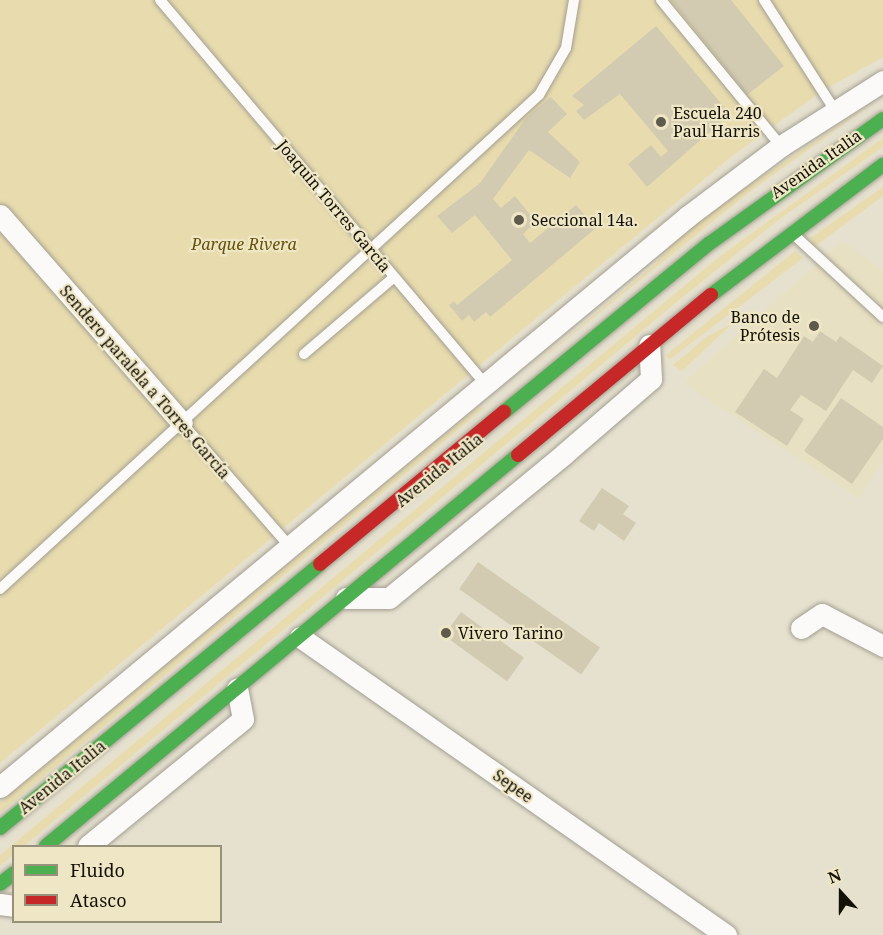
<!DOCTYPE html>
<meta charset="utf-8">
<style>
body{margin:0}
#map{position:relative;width:883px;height:935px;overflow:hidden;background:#e6e1cf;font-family:"Noto Serif",serif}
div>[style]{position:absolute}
.built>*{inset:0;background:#e8e0c2}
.green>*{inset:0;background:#e8dcae}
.building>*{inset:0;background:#d2cbb1;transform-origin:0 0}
.roads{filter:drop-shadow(0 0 2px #a39f91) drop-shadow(0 0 2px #a39f91)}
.lane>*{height:10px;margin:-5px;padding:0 5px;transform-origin:5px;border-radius:5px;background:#fbfaf8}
.street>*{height:21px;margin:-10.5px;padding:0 10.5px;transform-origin:10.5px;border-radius:10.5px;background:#fbfaf8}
.fast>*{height:14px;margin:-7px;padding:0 7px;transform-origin:7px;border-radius:7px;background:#4caf50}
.jam>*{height:14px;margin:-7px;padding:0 7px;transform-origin:7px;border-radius:7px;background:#c62828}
.dots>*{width:16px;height:16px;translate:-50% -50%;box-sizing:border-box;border:3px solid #efe6c6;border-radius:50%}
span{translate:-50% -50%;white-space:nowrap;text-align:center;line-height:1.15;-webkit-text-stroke:4.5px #efe6c6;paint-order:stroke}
.poi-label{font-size:16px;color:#141106}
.left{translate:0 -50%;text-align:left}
.right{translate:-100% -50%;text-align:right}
.street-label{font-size:16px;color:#141106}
.park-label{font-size:16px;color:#645309;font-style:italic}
.legend{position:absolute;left:12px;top:845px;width:210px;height:78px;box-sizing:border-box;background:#efe6c6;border:2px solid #979179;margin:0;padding:8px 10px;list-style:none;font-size:18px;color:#141106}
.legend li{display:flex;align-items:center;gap:12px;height:30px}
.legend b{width:30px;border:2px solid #979179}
.north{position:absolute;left:811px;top:863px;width:60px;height:60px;-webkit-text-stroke:4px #efe6c6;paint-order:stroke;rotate:339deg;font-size:16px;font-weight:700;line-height:24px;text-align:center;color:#141106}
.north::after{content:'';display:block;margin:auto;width:21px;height:27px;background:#141106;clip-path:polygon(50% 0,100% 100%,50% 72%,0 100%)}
</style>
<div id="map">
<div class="built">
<i style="clip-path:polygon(842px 241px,883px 270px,883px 461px,859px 499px,683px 383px)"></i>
</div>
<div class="green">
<i style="clip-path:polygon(0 0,883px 0,883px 57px,822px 91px,731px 157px,0 763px)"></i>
<i style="clip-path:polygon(883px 96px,752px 190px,505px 389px,655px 264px,690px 223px,726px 194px,748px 186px)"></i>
<i style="clip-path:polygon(883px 138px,883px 147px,781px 218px,673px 305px,24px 846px,14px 846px,13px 855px,0 866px,0 855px,719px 257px)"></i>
<i style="clip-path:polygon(883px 187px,883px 196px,814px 247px,810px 238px)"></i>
<i style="clip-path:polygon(795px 251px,803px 258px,669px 360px,666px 355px)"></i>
<i style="clip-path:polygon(733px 323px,682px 371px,673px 365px,708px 336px)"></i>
<i style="clip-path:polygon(485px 407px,0 813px,0 803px,477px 408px)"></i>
</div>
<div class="building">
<i style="clip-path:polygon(671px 0,731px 0,784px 66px,747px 95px)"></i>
<i style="clip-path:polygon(656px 26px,730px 114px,647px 187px,628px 164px,651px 145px,661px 157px,668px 151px,620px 94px,584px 120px,576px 111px,584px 105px,572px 96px)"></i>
<i style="clip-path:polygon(551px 97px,567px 114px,548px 132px,580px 162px,570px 178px,529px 150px,493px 199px,501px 208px,515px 196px,536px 222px,523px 234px,530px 243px,576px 205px,596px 228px,490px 317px,486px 312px,474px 322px,469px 315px,462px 321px,449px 305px,454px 301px,457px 305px,512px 260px,475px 215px,452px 233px,437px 216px,480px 183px,526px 118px)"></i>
<i style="clip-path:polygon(820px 331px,836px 342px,840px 336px,883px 366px,872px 383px,853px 370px,826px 411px,801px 395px,790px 410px,804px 419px,787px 446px,735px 412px,764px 369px,777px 378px,804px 336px,813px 342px)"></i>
<i style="clip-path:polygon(841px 398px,883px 427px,883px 439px,852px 484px,804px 451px)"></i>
<i style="clip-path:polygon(602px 488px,629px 506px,623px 514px,636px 523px,624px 541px,599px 523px,594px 531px,579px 521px)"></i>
<i style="left:478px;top:562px;width:149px;height:33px;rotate:35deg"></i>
<i style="left:461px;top:612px;width:78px;height:29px;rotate:36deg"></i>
</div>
<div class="roads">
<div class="lane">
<i style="left:160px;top:0;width:504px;rotate:49.74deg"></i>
<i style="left:661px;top:0;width:189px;rotate:50.6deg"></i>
<i style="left:764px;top:0;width:130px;rotate:57.3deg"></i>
<i style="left:792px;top:233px;width:124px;rotate:42.7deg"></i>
<i style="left:304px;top:354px;width:118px;rotate:-40.5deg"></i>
<i style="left:182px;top:423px;width:166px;rotate:48.9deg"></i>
<i style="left:0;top:589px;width:731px;rotate:-42.51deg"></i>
<i style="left:539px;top:95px;width:54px;rotate:-60.1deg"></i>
<i style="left:566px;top:48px;width:49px;rotate:-80.5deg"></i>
</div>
<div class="street">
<i style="left:0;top:215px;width:276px;rotate:48.8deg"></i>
<i style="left:346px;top:598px;width:43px"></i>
<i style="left:389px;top:598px;width:227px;rotate:-39.4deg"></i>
<i style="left:564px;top:454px;width:115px;rotate:-40.8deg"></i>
<i style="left:651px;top:379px;width:34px;rotate:-93deg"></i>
<i style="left:801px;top:628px;width:25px;rotate:-34deg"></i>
<i style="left:822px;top:614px;width:69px;rotate:27.7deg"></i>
<i style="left:300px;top:637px;width:520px;rotate:34.97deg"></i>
<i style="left:0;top:787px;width:894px;rotate:-39.69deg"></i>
<i style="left:688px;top:216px;width:116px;rotate:-37deg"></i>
<i style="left:781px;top:146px;width:121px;rotate:-32.5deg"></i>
<i style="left:88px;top:846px;width:200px;rotate:-39.3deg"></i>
<i style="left:243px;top:719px;width:31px;rotate:-101deg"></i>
<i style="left:0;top:904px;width:14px;rotate:8deg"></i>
</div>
<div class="fast">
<i style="left:711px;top:295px;width:216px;rotate:-37.1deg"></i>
<i style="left:504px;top:412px;width:266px;rotate:-39.4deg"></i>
<i style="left:710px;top:243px;width:213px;rotate:-35.6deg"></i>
<i style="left:0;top:828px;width:415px;rotate:-39.5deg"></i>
<i style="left:46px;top:846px;width:613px;rotate:-39.64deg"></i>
<i style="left:0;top:884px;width:18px;rotate:-38deg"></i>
</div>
<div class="jam">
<i style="left:518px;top:455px;width:251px;rotate:-39.7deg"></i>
<i style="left:320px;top:564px;width:239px;rotate:-39.6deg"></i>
</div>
</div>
<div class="dots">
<i style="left:661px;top:122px;background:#5e5a4c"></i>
<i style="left:519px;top:220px;background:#5e5a4c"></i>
<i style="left:814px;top:326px;background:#5e5a4c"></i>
<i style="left:446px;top:633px;background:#5e5a4c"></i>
</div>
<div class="poi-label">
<span class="left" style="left:673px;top:122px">Escuela 240<br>Paul Harris</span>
<span class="left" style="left:531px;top:220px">Seccional 14a.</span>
<span class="right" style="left:800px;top:326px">Banco de<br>Prótesis</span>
<span class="left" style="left:458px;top:633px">Vivero Tarino</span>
</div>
<div class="street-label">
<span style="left:816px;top:164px;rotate:-35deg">Avenida Italia</span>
<span style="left:334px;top:206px;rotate:50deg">Joaquín Torres García</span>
<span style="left:145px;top:382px;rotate:49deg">Sendero paralela a Torres García</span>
<span style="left:439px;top:470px;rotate:-39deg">Avenida Italia</span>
<span style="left:62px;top:777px;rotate:-39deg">Avenida Italia</span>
<span style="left:513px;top:786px;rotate:35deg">Sepee</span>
</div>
<div class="park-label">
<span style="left:244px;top:244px">Parque Rivera</span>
</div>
<ul class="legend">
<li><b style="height:8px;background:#4caf50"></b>Fluido</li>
<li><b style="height:8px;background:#c62828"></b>Atasco</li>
</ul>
<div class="north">N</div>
</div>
